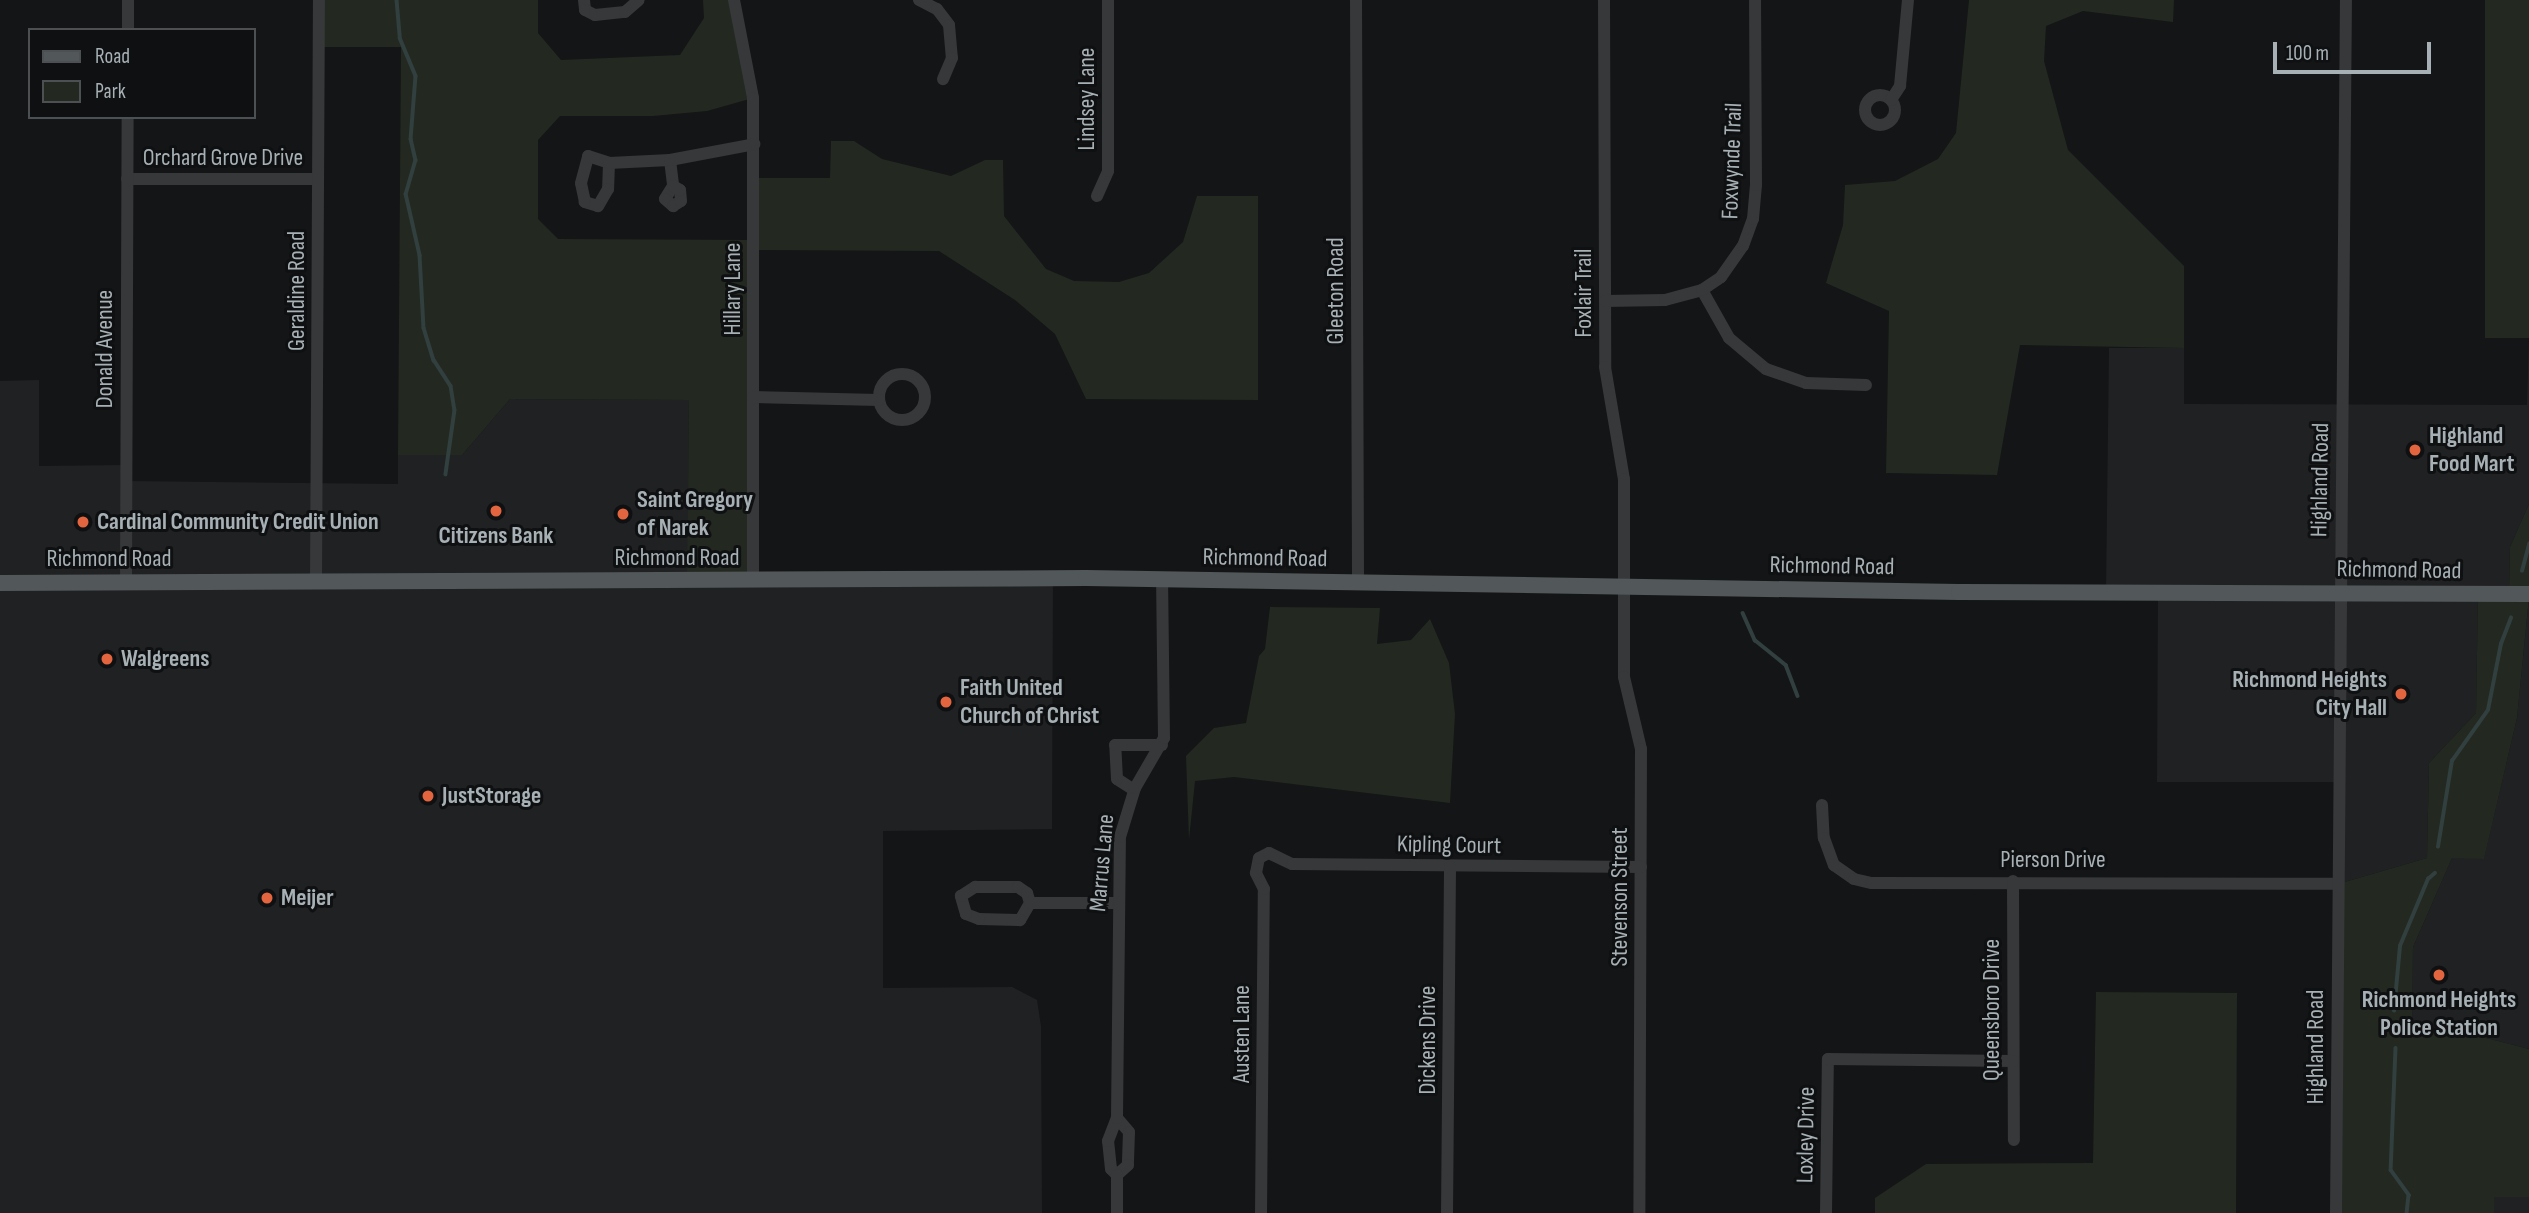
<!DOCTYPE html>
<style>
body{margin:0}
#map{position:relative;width:2529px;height:1213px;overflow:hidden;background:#141516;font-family:"Sofia Sans Condensed",sans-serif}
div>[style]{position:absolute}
.built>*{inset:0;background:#202123;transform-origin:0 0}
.green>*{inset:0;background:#232821;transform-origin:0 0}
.stream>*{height:3.5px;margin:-1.75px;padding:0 1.75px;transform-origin:1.75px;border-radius:1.75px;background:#313f3f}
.minor>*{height:12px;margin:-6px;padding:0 6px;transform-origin:6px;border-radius:6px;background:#36383a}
.minor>.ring{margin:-6px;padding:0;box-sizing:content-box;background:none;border:12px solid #36383a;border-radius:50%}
.major>*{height:16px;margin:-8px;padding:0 8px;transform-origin:8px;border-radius:8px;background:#525759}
.dots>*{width:19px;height:19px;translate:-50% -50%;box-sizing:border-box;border:4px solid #0f1011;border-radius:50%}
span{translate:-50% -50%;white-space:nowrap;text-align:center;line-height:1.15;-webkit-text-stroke:6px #0f1011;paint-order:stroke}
.street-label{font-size:24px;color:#a7b1b5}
.poi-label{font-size:24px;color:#a7b1b5;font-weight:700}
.left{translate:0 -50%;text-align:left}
.right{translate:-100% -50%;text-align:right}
.legend{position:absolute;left:28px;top:28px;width:228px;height:91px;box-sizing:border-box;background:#0f1011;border:2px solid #4c5053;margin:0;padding:9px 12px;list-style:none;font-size:21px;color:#a7b1b5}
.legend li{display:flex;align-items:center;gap:14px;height:35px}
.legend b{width:35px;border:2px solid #4c5053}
.scale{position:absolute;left:2273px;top:42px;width:158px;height:32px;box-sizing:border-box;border:4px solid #a7b1b5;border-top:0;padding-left:9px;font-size:21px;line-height:24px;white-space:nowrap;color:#a7b1b5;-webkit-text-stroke:5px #0f1011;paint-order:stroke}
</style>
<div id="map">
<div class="built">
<i style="clip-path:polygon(2529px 338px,2529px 504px,2510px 547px,2509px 594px,2478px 594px,2476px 713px,2429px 763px,2427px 858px,2338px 884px,2338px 782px,2157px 782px,2158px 592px,2106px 592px,2109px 348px,2184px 348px,2184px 404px,2527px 405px)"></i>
<i style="clip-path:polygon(39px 380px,39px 466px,126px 465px,126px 481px,398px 484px,398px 455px,462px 455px,510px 399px,689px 400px,688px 581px,1053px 578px,1052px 829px,883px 831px,883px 988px,1012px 987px,1037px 1000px,1041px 1026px,1042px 1213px,0 1213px,0 381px)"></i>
<i style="clip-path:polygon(2529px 597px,2529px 1049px,2471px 1034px,2412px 1033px,2413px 947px,2452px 858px,2484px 858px,2517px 718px)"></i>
<i style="left:2494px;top:1197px;width:35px;height:16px"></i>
</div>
<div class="green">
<i style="clip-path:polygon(319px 0,538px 0,538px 33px,561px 60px,680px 55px,704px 18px,703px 0,734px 0,753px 98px,707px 111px,653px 116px,560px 116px,538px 140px,538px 219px,558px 239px,754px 240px,754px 178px,830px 178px,831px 141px,854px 141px,882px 159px,951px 176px,985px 160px,1003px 160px,1004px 216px,1046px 269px,1074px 281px,1119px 282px,1149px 273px,1183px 242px,1197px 196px,1258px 196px,1258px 400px,1086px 399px,1055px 334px,1015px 300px,939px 251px,755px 250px,753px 581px,687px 581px,689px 400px,510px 399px,462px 455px,398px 455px,401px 47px,319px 47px)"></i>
<i style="clip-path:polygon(1969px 0,2174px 0,2173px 22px,2083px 11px,2046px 26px,2044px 61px,2068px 150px,2184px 266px,2184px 348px,2020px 345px,1997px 475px,1886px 473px,1889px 311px,1826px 283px,1843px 225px,1845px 185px,1895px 181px,1938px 159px,1956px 133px)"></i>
<i style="left:2485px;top:0;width:44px;height:338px"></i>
<i style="clip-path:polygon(2529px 504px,2529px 597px,2517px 718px,2484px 859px,2452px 858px,2413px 947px,2412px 1032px,2471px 1034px,2529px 1049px,2529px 1197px,2494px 1197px,2494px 1213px,2336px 1213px,2338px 884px,2427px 858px,2429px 763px,2476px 713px,2478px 594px,2509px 594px,2510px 547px)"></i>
<i style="clip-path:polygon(1270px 607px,1380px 608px,1377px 644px,1411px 640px,1430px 619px,1449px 663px,1455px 714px,1450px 803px,1234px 777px,1195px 781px,1189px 840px,1186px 756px,1214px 728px,1246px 723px,1259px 656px,1265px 649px)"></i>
<i style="clip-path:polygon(2096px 992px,2237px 993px,2236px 1213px,1875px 1213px,1875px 1198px,1926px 1164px,2093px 1163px)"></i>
</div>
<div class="stream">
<i style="left:397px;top:0;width:38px;rotate:85deg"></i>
<i style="left:400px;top:38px;width:41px;rotate:67.2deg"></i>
<i style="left:416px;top:76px;width:63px;rotate:94.5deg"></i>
<i style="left:411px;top:139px;width:22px;rotate:77deg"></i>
<i style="left:416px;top:160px;width:35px;rotate:106deg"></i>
<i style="left:406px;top:194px;width:63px;rotate:77.1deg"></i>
<i style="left:420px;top:255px;width:73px;rotate:86.9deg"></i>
<i style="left:424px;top:328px;width:34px;rotate:73deg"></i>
<i style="left:434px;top:360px;width:31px;rotate:57deg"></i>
<i style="left:451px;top:386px;width:24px;rotate:81deg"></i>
<i style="left:455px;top:410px;width:65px;rotate:98deg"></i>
<i style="left:2522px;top:571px;width:28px;rotate:-75deg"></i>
<i style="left:1743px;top:613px;width:30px;rotate:66deg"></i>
<i style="left:1755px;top:640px;width:40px;rotate:39deg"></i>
<i style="left:1786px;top:665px;width:33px;rotate:69deg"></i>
<i style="left:2438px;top:847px;width:87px;rotate:-80.8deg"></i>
<i style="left:2452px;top:761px;width:62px;rotate:-54.8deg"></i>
<i style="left:2488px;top:710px;width:67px;rotate:-78.9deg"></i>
<i style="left:2501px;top:644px;width:28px;rotate:-69deg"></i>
<i style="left:2394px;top:1011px;width:65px;rotate:-84.7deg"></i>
<i style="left:2400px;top:946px;width:73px;rotate:-67.3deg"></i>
<i style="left:2428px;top:879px;width:9px;rotate:-41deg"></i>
<i style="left:2396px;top:1048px;width:122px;rotate:92.3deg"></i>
<i style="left:2391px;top:1170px;width:31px;rotate:54deg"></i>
<i style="left:2409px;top:1195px;width:18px;rotate:96deg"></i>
</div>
<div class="minor">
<i style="left:584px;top:0;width:10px;rotate:84deg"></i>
<i style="left:585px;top:10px;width:11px;rotate:27deg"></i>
<i style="left:595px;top:15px;width:30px;rotate:-6deg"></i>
<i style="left:625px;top:12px;width:18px;rotate:-41deg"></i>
<i style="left:734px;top:0;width:100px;rotate:79deg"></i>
<i style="left:753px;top:98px;width:483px;rotate:90deg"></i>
<i style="left:919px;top:0;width:20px;rotate:27deg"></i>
<i style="left:937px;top:9px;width:20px;rotate:53deg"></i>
<i style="left:949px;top:25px;width:33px;rotate:85deg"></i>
<i style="left:952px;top:58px;width:23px;rotate:113deg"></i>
<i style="left:1356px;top:0;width:582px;rotate:89.8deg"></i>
<i style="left:1604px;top:0;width:367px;rotate:89.8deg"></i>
<i style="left:1605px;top:367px;width:114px;rotate:80.4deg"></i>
<i style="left:1624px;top:479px;width:198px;rotate:90deg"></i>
<i style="left:1624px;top:677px;width:74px;rotate:76.7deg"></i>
<i style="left:1641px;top:749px;width:464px;rotate:90.2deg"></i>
<i style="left:128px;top:30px;width:30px;rotate:-90deg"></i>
<i class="ring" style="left:1865px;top:95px;width:18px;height:18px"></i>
<i style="left:1891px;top:100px;width:17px;rotate:-57deg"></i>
<i style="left:1900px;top:86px;width:86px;rotate:-84.7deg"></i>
<i style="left:670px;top:160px;width:26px;rotate:83deg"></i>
<i style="left:673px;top:186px;width:15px;rotate:122deg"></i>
<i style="left:665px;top:199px;width:11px;rotate:41deg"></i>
<i style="left:673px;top:206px;width:9px;rotate:-32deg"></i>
<i style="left:681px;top:201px;width:11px;rotate:-95deg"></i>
<i style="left:680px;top:190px;width:8px;rotate:-150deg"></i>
<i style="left:609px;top:163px;width:26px;rotate:92deg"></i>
<i style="left:608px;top:189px;width:20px;rotate:120deg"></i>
<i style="left:598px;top:206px;width:14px;rotate:-163deg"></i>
<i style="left:585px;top:202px;width:19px;rotate:-102deg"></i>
<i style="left:581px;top:183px;width:28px;rotate:-75deg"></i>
<i style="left:588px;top:156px;width:22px;rotate:18deg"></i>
<i style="left:609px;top:163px;width:61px;rotate:-2.8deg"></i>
<i style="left:670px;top:160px;width:86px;rotate:-10.7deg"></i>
<i style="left:127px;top:179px;width:191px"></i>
<i style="left:1097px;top:196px;width:27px;rotate:-66deg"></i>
<i style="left:1108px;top:171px;width:171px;rotate:-90deg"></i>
<i style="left:1702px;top:290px;width:55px;rotate:60.6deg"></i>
<i style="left:1729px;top:338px;width:48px;rotate:40deg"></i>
<i style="left:1766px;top:369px;width:42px;rotate:19.3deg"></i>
<i style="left:1806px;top:383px;width:60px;rotate:1.9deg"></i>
<i style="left:1605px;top:301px;width:60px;rotate:-1deg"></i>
<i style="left:1665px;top:300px;width:38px;rotate:-15deg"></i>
<i style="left:1702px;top:290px;width:23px;rotate:-34deg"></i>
<i style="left:1721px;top:277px;width:38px;rotate:-55deg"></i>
<i style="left:1743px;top:246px;width:29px;rotate:-70deg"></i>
<i style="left:1753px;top:219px;width:34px;rotate:-85deg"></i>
<i style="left:1756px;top:185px;width:185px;rotate:-90.3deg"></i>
<i class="ring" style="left:879px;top:374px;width:34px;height:34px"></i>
<i style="left:753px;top:397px;width:126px;rotate:1.4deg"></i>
<i style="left:126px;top:581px;width:464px;rotate:-89.8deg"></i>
<i style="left:316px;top:583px;width:583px;rotate:-89.71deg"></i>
<i style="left:1134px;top:790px;width:20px;rotate:-147deg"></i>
<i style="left:1117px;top:779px;width:34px;rotate:-93deg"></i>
<i style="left:1115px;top:745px;width:47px"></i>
<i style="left:1822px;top:805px;width:33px;rotate:87deg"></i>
<i style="left:1824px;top:838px;width:29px;rotate:70deg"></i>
<i style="left:1834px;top:865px;width:24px;rotate:35deg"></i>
<i style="left:1854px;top:879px;width:18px;rotate:13deg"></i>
<i style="left:1872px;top:883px;width:466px;rotate:0.1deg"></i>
<i style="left:2013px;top:881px;width:259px;rotate:89.8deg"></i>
<i style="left:1030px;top:903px;width:20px;rotate:120deg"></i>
<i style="left:1020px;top:920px;width:41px;rotate:-178.6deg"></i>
<i style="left:979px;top:919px;width:14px;rotate:-159deg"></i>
<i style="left:966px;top:914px;width:19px;rotate:-106deg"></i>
<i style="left:961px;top:896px;width:17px;rotate:-33deg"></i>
<i style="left:975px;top:887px;width:43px"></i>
<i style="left:1018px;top:887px;width:11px;rotate:34deg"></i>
<i style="left:1027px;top:893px;width:10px;rotate:73deg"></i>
<i style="left:1030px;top:903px;width:88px"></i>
<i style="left:1117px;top:1118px;width:18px;rotate:49deg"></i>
<i style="left:1129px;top:1132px;width:33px;rotate:92deg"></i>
<i style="left:1128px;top:1165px;width:15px;rotate:138deg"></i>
<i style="left:1117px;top:1175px;width:8px;rotate:-135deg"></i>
<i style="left:1111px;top:1169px;width:28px;rotate:-96deg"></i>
<i style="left:1108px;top:1141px;width:25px;rotate:-69deg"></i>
<i style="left:1117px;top:1118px;width:281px;rotate:-89.4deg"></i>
<i style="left:1120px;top:837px;width:51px;rotate:-73deg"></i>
<i style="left:1135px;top:788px;width:58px;rotate:-59.9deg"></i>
<i style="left:1164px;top:738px;width:158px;rotate:-90.7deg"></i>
<i style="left:1117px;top:1175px;width:38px;rotate:90deg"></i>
<i style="left:1261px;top:1213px;width:324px;rotate:-89.5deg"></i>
<i style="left:1264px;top:889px;width:18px;rotate:-117deg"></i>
<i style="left:1256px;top:873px;width:15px;rotate:-79deg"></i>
<i style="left:1259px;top:858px;width:11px;rotate:-27deg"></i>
<i style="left:1269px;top:853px;width:25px;rotate:26deg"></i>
<i style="left:1292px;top:864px;width:349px;rotate:0.5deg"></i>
<i style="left:1447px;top:1213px;width:346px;rotate:-89.5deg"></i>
<i style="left:1826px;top:1213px;width:154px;rotate:-89.3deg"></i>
<i style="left:1828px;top:1059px;width:185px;rotate:0.6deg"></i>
<i style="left:2336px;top:1213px;width:1213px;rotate:-89.53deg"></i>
</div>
<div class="major">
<i style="left:0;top:583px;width:1086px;rotate:-0.26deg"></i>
<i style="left:1086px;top:578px;width:873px;rotate:0.92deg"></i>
<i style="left:1959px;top:592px;width:570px;rotate:0.2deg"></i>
</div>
<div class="dots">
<i style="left:2415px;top:450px;background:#e26540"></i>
<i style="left:496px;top:511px;background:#e26540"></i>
<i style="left:623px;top:514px;background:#e26540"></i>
<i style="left:83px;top:522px;background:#e26540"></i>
<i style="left:107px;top:659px;background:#e26540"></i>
<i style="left:2401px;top:694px;background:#e26540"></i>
<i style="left:946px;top:702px;background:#e26540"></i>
<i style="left:428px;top:796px;background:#e26540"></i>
<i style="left:267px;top:898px;background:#e26540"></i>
<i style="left:2439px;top:975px;background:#e26540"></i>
</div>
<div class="street-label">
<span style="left:1087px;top:99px;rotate:-90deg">Lindsey Lane</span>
<span style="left:223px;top:158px">Orchard Grove Drive</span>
<span style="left:1732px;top:161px;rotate:-88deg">Foxwynde Trail</span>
<span style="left:733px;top:289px;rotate:-90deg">Hillary Lane</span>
<span style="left:297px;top:291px;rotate:-90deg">Geraldine Road</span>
<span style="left:1336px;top:291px;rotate:-90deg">Gleeton Road</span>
<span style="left:1584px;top:293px;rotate:-90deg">Foxlair Trail</span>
<span style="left:105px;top:349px;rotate:-90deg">Donald Avenue</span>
<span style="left:2320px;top:480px;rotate:-89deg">Highland Road</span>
<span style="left:677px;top:558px">Richmond Road</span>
<span style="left:1265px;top:558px;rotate:1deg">Richmond Road</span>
<span style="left:109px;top:559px">Richmond Road</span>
<span style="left:1832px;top:566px;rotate:1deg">Richmond Road</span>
<span style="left:2399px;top:570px;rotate:1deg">Richmond Road</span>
<span style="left:1449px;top:845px;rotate:1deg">Kipling Court</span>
<span style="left:2053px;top:860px">Pierson Drive</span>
<span style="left:1102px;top:863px;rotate:-85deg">Marrus Lane</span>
<span style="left:1620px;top:897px;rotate:-90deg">Stevenson Street</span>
<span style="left:1992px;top:1010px;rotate:-90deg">Queensboro Drive</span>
<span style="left:1242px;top:1034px;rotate:-90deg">Austen Lane</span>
<span style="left:1428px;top:1040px;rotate:-90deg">Dickens Drive</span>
<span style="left:2316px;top:1047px;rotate:-90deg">Highland Road</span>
<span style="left:1806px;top:1135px;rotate:-89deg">Loxley Drive</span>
</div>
<div class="poi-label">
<span class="left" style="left:2429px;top:450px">Highland<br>Food Mart</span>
<span class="left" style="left:637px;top:514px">Saint Gregory<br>of Narek</span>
<span class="left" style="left:97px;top:522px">Cardinal Community Credit Union</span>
<span style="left:496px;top:536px">Citizens Bank</span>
<span class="left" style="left:121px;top:659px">Walgreens</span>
<span class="right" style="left:2387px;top:694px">Richmond Heights<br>City Hall</span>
<span class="left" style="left:960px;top:702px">Faith United<br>Church of Christ</span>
<span class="left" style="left:442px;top:796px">JustStorage</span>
<span class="left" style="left:281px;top:898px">Meijer</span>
<span style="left:2439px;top:1014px">Richmond Heights<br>Police Station</span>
</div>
<ul class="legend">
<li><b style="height:9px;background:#525759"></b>Road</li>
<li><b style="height:19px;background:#232821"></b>Park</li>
</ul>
<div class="scale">100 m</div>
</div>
